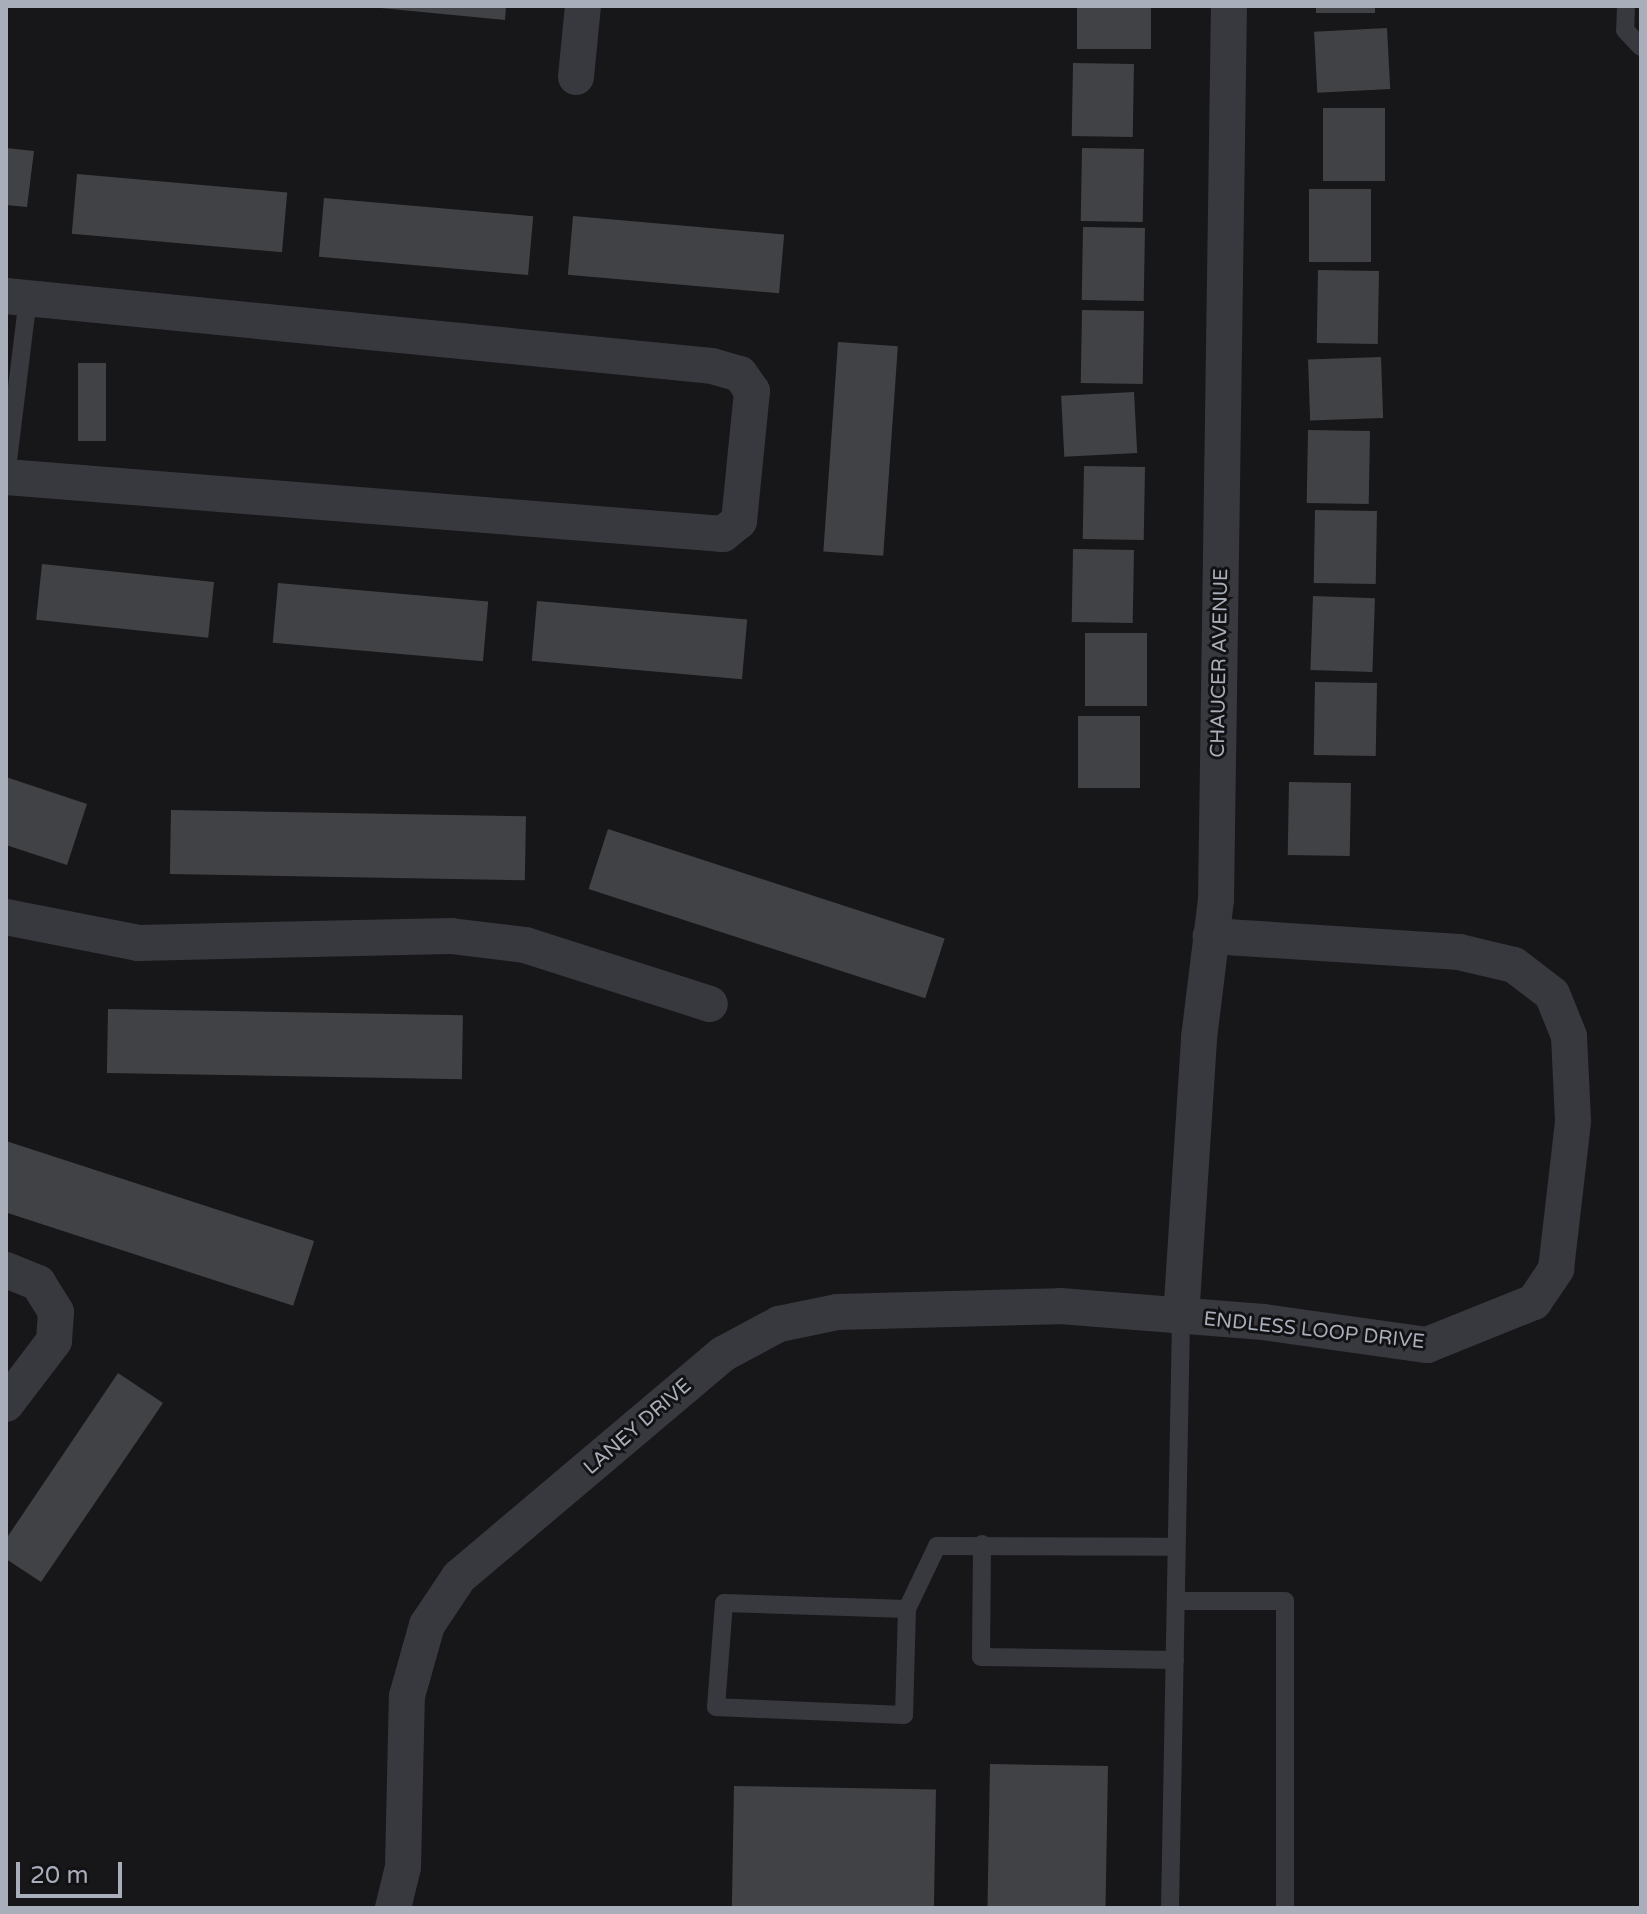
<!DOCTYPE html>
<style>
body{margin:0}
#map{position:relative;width:1647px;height:1914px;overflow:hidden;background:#171719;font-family:"Varela Round",sans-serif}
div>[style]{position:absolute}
.building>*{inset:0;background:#414246;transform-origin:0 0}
.service>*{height:18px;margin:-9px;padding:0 9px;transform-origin:9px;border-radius:9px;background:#37393e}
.minor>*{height:36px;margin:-18px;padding:0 18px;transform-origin:18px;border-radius:18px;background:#37393e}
span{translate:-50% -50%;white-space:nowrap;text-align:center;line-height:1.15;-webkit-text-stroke:6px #121214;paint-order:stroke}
.street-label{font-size:20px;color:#a8aeba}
.frame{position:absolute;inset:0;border:8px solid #a8aeba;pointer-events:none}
.scale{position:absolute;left:16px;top:1862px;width:106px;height:36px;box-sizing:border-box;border:4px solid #a8aeba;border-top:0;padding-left:10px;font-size:24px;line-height:28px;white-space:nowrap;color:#a8aeba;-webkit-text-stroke:6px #121214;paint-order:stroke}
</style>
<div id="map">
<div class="building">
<i style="clip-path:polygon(360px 6px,506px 6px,505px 20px)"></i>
<i style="left:1077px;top:6px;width:74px;height:43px"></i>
<i style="left:1316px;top:6px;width:59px;height:7px"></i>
<i style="left:1387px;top:28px;width:61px;height:73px;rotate:87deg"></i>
<i style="left:1073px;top:63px;width:61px;height:73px;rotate:1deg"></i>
<i style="left:1323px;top:108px;width:62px;height:73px"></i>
<i style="clip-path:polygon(6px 148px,34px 151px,27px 207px,6px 205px)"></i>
<i style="left:1082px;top:148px;width:62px;height:73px;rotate:1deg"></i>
<i style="left:77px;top:174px;width:211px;height:60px;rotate:5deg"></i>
<i style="left:1309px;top:189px;width:62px;height:73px"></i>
<i style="left:324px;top:198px;width:210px;height:59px;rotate:5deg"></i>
<i style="left:573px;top:216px;width:212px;height:59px;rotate:5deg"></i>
<i style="left:1083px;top:227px;width:62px;height:73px;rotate:1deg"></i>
<i style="left:1318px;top:270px;width:61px;height:73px;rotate:1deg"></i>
<i style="left:1082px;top:310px;width:62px;height:73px;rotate:1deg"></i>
<i style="left:838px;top:342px;width:60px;height:210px;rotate:4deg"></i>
<i style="left:1381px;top:357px;width:61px;height:73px;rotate:88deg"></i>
<i style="left:78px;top:363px;width:28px;height:78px"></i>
<i style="left:1134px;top:392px;width:61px;height:73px;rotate:87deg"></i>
<i style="left:1308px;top:430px;width:62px;height:73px;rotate:1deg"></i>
<i style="left:1084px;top:466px;width:61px;height:73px;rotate:1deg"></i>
<i style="left:1315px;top:510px;width:62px;height:73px;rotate:1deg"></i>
<i style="left:1073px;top:549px;width:61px;height:73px;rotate:1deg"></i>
<i style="left:42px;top:564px;width:173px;height:56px;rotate:6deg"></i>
<i style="left:278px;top:583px;width:211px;height:60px;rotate:5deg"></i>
<i style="left:1313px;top:596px;width:62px;height:74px;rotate:2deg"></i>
<i style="left:537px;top:601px;width:211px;height:60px;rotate:5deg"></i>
<i style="left:1085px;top:633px;width:62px;height:73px"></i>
<i style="left:1315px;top:682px;width:62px;height:73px;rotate:1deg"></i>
<i style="left:1078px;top:716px;width:62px;height:72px"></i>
<i style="clip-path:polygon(6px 777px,87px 804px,67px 865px,6px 845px)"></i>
<i style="left:1289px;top:782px;width:62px;height:73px;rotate:1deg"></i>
<i style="left:171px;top:810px;width:355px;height:64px;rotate:1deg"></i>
<i style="left:608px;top:829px;width:354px;height:63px;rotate:18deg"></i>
<i style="left:108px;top:1009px;width:355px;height:64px;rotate:1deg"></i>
<i style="left:6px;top:1141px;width:324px;height:68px;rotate:18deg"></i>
<i style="clip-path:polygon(118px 1373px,163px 1403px,41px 1582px,6px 1559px,6px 1539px)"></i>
<i style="left:990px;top:1764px;width:118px;height:144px;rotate:1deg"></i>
<i style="left:734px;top:1786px;width:202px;height:122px;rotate:1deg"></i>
</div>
<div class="service">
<i style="left:1626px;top:6px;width:24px;rotate:92deg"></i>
<i style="left:1625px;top:30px;width:23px;rotate:47deg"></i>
<i style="left:6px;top:477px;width:180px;rotate:-83deg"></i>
<i style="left:982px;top:1544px;width:113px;rotate:90.5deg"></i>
<i style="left:981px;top:1657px;width:194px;rotate:0.9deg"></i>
<i style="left:1176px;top:1601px;width:109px"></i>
<i style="left:1285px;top:1601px;width:307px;rotate:90deg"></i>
<i style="left:907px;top:1609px;width:106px;rotate:91.6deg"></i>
<i style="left:904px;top:1715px;width:188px;rotate:-177.6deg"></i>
<i style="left:716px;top:1707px;width:104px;rotate:-85.6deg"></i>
<i style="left:724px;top:1603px;width:183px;rotate:1.9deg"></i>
<i style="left:907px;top:1609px;width:70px;rotate:-64.5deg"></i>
<i style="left:937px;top:1546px;width:238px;rotate:0.2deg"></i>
<i style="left:1170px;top:1908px;width:590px;rotate:-88.93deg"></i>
</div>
<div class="minor">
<i style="left:576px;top:77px;width:71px;rotate:-84.4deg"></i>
<i style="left:6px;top:296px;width:709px;rotate:5.66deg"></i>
<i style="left:712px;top:366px;width:29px;rotate:16deg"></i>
<i style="left:740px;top:374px;width:21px;rotate:55deg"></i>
<i style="left:752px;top:391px;width:131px;rotate:95.7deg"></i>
<i style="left:739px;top:521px;width:21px;rotate:141deg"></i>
<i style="left:723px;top:534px;width:719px;rotate:-175.45deg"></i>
<i style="left:6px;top:917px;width:135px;rotate:11.1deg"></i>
<i style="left:138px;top:943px;width:313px;rotate:-1.3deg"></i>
<i style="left:451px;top:936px;width:75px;rotate:6.9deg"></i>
<i style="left:525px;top:945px;width:194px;rotate:17.7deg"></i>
<i style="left:6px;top:1270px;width:35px;rotate:22deg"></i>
<i style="left:38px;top:1283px;width:34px;rotate:58deg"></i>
<i style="left:56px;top:1312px;width:29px;rotate:94deg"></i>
<i style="left:54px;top:1341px;width:79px;rotate:127.3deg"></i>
<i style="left:1181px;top:1318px;width:281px;rotate:-86.3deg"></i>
<i style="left:1199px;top:1038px;width:139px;rotate:-83deg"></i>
<i style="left:1216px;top:900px;width:894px;rotate:-89.17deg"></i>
<i style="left:393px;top:1908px;width:42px;rotate:-76.3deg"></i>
<i style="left:403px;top:1867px;width:171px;rotate:-88.7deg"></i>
<i style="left:407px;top:1696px;width:74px;rotate:-74.3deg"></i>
<i style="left:427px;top:1625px;width:58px;rotate:-56.3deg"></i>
<i style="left:459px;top:1577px;width:346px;rotate:-40.2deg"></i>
<i style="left:723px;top:1354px;width:64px;rotate:-28.2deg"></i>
<i style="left:779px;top:1324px;width:59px;rotate:-11.7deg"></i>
<i style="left:837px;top:1312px;width:223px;rotate:-1.5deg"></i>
<i style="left:1060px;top:1306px;width:204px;rotate:4.5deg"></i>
<i style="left:1263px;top:1322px;width:166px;rotate:8deg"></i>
<i style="left:1427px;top:1345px;width:115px;rotate:-21.9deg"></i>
<i style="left:1534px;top:1302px;width:40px;rotate:-56deg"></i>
<i style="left:1556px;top:1269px;width:149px;rotate:-83.4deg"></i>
<i style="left:1573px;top:1121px;width:85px;rotate:-92.7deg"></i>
<i style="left:1569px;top:1036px;width:45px;rotate:-112deg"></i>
<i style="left:1552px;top:994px;width:48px;rotate:-142.7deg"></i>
<i style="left:1514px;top:965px;width:57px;rotate:-166.7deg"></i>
<i style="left:1459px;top:952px;width:249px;rotate:-176.3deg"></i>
</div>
<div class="street-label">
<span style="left:1220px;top:663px;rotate:-89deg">CHAUCER AVENUE</span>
<span style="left:1314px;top:1331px;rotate:6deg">ENDLESS LOOP DRIVE</span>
<span style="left:638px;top:1427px;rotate:-41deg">LANEY DRIVE</span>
</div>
<div class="frame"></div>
<div class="scale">20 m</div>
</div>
